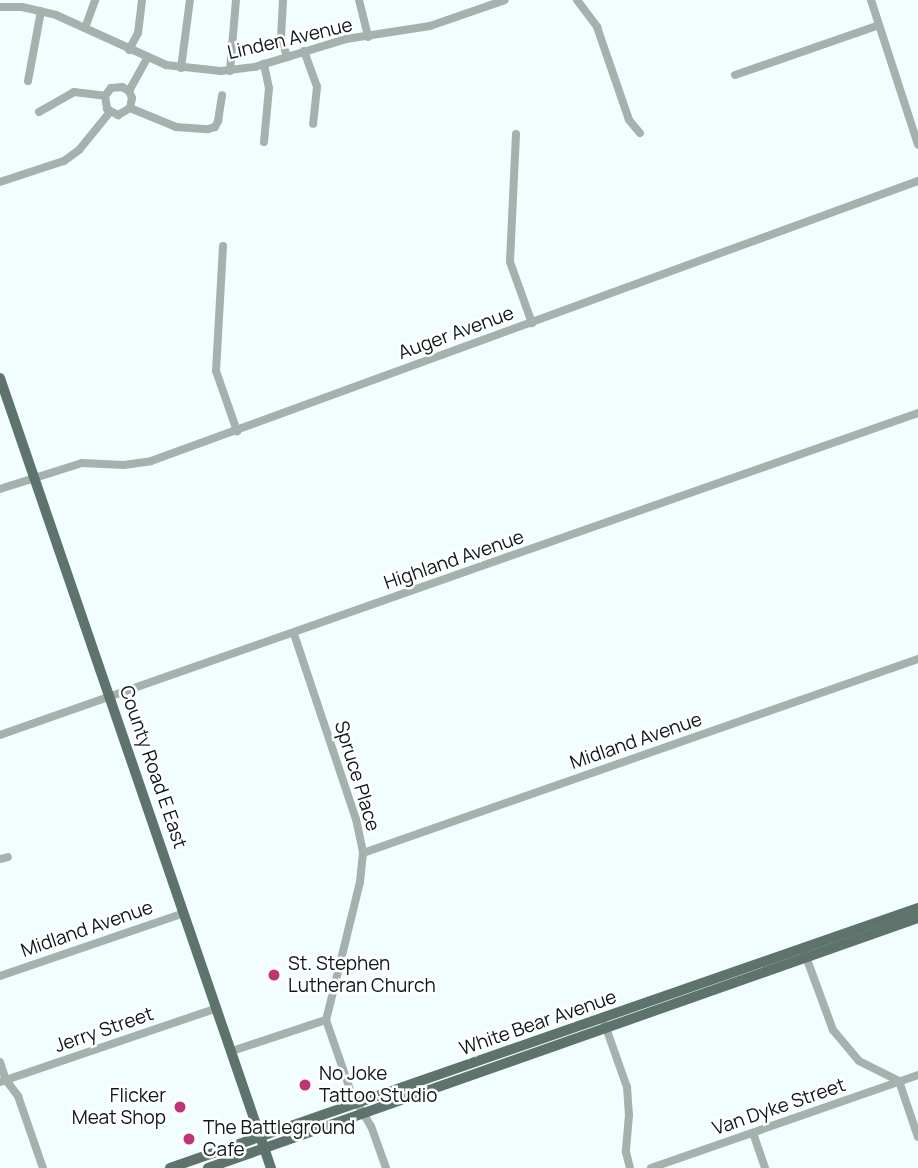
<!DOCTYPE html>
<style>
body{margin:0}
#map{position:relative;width:918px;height:1168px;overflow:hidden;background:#f2fdff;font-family:Manrope,sans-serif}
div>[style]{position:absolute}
.minor>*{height:8px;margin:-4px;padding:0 4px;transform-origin:4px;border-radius:4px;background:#a5b1ad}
.major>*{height:10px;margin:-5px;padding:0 5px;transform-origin:5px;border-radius:5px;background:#5f736d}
.dots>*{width:19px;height:19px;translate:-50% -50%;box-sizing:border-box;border:4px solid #fff;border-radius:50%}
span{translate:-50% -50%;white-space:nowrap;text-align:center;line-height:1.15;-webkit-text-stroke:5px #fff;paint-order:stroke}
.street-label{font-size:19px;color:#0e1819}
.poi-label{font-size:19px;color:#0e1819}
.left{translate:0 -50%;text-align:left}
.right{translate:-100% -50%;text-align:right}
</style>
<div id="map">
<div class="minor">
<i style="left:283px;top:0;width:37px;rotate:93deg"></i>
<i style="left:281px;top:37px;width:21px;rotate:73deg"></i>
<i style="left:359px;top:0;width:38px;rotate:76deg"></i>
<i style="left:577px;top:0;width:34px;rotate:53deg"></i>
<i style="left:597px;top:27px;width:98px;rotate:71deg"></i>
<i style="left:629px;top:120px;width:17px;rotate:50deg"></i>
<i style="left:871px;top:0;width:152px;rotate:72deg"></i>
<i style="left:0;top:7px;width:22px"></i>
<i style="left:22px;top:7px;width:35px;rotate:13deg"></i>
<i style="left:56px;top:15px;width:121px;rotate:24.4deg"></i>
<i style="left:166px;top:65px;width:55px;rotate:6.2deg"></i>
<i style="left:221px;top:71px;width:34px;rotate:-7deg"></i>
<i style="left:255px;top:67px;width:95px;rotate:-17.1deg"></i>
<i style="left:346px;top:39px;width:85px;rotate:-8.8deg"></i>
<i style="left:430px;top:26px;width:79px;rotate:-19.1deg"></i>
<i style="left:85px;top:28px;width:30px;rotate:-70deg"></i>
<i style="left:129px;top:50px;width:19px;rotate:-62deg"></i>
<i style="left:138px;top:33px;width:33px;rotate:-83deg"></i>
<i style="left:304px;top:51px;width:38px;rotate:70deg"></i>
<i style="left:317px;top:87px;width:37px;rotate:96deg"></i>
<i style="left:181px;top:68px;width:69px;rotate:-82.5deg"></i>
<i style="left:230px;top:71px;width:71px;rotate:-85.2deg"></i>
<i style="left:735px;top:75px;width:152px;rotate:-19.1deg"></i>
<i style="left:28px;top:81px;width:71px;rotate:-79.5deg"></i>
<i style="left:129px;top:91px;width:8px;rotate:-150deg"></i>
<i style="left:122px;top:87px;width:11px;rotate:175deg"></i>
<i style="left:111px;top:88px;width:10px;rotate:127deg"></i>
<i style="left:105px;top:96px;width:13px;rotate:81deg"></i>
<i style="left:107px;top:109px;width:13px;rotate:29deg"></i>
<i style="left:118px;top:115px;width:14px;rotate:-30deg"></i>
<i style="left:130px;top:108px;width:10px;rotate:-79deg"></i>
<i style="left:132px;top:98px;width:8px;rotate:-113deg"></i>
<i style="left:129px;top:91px;width:37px;rotate:-61deg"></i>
<i style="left:130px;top:108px;width:50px;rotate:22.4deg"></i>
<i style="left:176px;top:127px;width:32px;rotate:4deg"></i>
<i style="left:208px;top:129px;width:7px;rotate:-16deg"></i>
<i style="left:215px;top:127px;width:7px;rotate:-63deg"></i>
<i style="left:218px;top:121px;width:26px;rotate:-81deg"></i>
<i style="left:39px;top:112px;width:40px;rotate:-29.7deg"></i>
<i style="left:74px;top:92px;width:31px;rotate:7deg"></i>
<i style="left:516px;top:134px;width:128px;rotate:92.7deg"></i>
<i style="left:510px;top:262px;width:65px;rotate:70.2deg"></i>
<i style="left:264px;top:142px;width:54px;rotate:-84.7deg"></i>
<i style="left:269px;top:88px;width:25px;rotate:-102deg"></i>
<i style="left:0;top:182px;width:67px;rotate:-18.2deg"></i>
<i style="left:64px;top:161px;width:19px;rotate:-36deg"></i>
<i style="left:79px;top:150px;width:49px;rotate:-50.8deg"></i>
<i style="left:223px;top:246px;width:125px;rotate:93.2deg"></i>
<i style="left:216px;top:371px;width:64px;rotate:70.7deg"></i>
<i style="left:0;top:489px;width:86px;rotate:-17.6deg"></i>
<i style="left:82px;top:463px;width:42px;rotate:2.7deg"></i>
<i style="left:124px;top:465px;width:27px;rotate:-8deg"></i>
<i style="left:151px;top:461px;width:817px;rotate:-20.06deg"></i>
<i style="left:294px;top:634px;width:195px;rotate:71.5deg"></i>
<i style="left:356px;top:819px;width:35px;rotate:78deg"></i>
<i style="left:363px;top:853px;width:29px;rotate:96deg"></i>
<i style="left:360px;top:882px;width:142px;rotate:103.8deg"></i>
<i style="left:326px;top:1020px;width:76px;rotate:70.9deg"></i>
<i style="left:351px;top:1092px;width:39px;rotate:60deg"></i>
<i style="left:371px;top:1126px;width:45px;rotate:70.3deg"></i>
<i style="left:0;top:735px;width:973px;rotate:-19.33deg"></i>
<i style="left:363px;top:853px;width:588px;rotate:-19.27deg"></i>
<i style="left:0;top:859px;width:8px;rotate:-14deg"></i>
<i style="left:805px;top:954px;width:81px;rotate:69.8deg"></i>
<i style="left:833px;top:1030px;width:40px;rotate:50deg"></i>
<i style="left:859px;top:1061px;width:45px;rotate:26.6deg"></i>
<i style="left:899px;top:1081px;width:59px;rotate:71.3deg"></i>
<i style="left:0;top:976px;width:194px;rotate:-18.9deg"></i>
<i style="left:605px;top:1025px;width:66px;rotate:70.5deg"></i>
<i style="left:627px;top:1087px;width:28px;rotate:86deg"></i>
<i style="left:629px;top:1115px;width:37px;rotate:95deg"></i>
<i style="left:626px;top:1152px;width:16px;rotate:76deg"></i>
<i style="left:232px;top:1051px;width:99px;rotate:-18.3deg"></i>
<i style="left:0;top:1062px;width:19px;rotate:72deg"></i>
<i style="left:6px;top:1080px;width:20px;rotate:53deg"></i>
<i style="left:18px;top:1096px;width:76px;rotate:70.9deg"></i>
<i style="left:0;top:1082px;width:229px;rotate:-18.8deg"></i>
<i style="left:753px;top:1133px;width:37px;rotate:71deg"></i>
<i style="left:651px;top:1168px;width:283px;rotate:-19.2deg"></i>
</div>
<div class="major">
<i style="left:0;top:378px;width:835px;rotate:71.07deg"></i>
<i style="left:170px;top:1168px;width:792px;rotate:-19.17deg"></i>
<i style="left:208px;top:1168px;width:753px;rotate:-19.4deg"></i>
</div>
<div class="dots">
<i style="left:274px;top:975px;background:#bd3574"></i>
<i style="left:305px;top:1085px;background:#bd3574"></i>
<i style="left:180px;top:1107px;background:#bd3574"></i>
<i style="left:189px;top:1139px;background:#bd3574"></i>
</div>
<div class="street-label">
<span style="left:290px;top:39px;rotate:-13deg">Linden Avenue</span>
<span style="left:456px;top:333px;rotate:-20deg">Auger Avenue</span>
<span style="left:454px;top:560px;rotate:-19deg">Highland Avenue</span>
<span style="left:636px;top:741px;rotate:-19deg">Midland Avenue</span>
<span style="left:153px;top:767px;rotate:71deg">County Road E East</span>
<span style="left:357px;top:776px;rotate:73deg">Spruce Place</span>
<span style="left:87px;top:929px;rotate:-19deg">Midland Avenue</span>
<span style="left:538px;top:1023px;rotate:-19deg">White Bear Avenue</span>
<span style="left:104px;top:1030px;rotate:-19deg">Jerry Street</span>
<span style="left:779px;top:1107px;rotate:-19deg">Van Dyke Street</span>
</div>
<div class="poi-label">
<span class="left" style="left:288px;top:975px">St. Stephen<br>Lutheran Church</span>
<span class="left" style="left:319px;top:1085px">No Joke<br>Tattoo Studio</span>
<span class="right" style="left:166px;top:1107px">Flicker<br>Meat Shop</span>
<span class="left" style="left:203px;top:1139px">The Battleground<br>Cafe</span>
</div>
</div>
